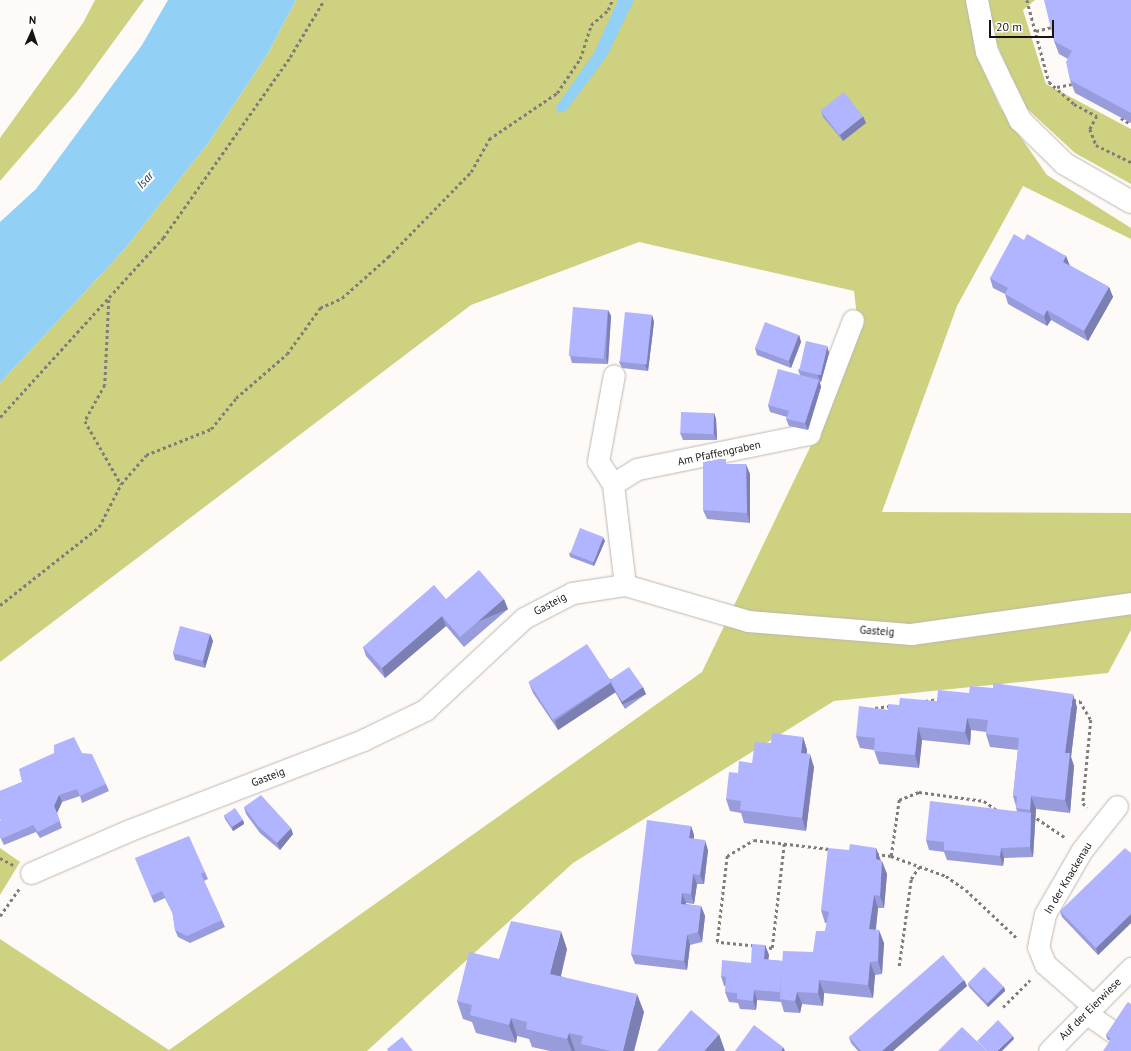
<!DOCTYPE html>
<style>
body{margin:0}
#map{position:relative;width:1131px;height:1051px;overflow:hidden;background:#fefaf8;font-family:"PT Sans",sans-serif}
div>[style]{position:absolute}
.forest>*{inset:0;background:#ced180}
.water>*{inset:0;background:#92d0f6}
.path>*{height:2.5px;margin-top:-1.25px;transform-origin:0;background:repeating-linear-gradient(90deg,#807c7a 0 3px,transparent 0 6px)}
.roads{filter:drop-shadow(0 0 1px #beb6b0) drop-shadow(0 0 1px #beb6b0)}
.minor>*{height:21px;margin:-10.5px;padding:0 10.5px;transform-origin:10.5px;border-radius:10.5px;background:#fff}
.major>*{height:22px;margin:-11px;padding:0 11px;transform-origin:11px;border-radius:11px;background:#fff}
.wall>*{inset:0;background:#989cdb}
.shaded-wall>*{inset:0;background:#7c7fb2;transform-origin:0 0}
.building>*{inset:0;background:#b1b5ff;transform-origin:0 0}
span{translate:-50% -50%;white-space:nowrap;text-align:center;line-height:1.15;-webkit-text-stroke:4px #fff;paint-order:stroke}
.street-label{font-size:11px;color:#171412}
.water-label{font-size:12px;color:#0d3245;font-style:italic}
.north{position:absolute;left:12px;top:12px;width:40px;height:40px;-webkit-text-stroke:3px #fff;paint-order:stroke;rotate:3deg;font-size:11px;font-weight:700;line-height:16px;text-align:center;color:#171412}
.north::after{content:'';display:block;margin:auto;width:14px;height:18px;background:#171412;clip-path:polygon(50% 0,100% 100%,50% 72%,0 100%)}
.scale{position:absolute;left:989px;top:20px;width:65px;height:18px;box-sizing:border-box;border:2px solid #171412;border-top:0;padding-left:5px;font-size:12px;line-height:14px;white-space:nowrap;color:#171412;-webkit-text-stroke:3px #fff;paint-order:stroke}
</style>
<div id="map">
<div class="forest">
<i style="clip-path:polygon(95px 0,144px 0,76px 93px,0 181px,0 138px,83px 23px)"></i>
<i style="clip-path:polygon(296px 0,967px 0,976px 54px,1000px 107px,1047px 175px,1131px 228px,1131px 239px,1023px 186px,957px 306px,882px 512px,1131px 513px,1131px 630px,1108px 673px,834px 701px,573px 863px,367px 1051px,0 1051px,0 939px,169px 1050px,702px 672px,814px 439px,858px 325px,854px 291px,639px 242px,471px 305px,0 662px,0 383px,124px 250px,209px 142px,267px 55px)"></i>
<i style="clip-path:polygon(987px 0,1035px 0,1023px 10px,1046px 84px,1131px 129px,1131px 184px,1075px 153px,1022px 104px,989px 25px)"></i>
<i style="clip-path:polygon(0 848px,20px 862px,0 895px)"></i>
</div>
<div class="water">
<i style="clip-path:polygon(168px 0,296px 0,267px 55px,209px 142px,124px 250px,0 383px,0 222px,36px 189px,142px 45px)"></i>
<i style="clip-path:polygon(618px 0,634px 0,607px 56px,566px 111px,558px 113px,556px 107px,594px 53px)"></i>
</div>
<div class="path">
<i style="left:1027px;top:0;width:85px;rotate:75deg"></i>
<i style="left:1049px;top:82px;width:33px;rotate:41deg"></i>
<i style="left:1074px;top:104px;width:26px;rotate:28deg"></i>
<i style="left:1097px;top:116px;width:15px;rotate:118deg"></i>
<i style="left:1090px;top:129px;width:17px;rotate:69deg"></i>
<i style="left:1096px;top:145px;width:39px;rotate:26deg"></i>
<i style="left:1036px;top:31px;width:16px;rotate:-14deg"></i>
<i style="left:1057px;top:87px;width:15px;rotate:-11deg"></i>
<i style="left:1121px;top:118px;width:12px;rotate:31deg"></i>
<i style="left:109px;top:300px;width:85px;rotate:92.7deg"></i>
<i style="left:105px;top:385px;width:41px;rotate:119.1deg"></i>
<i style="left:85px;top:421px;width:73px;rotate:60.3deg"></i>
<i style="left:0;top:417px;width:242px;rotate:-47.7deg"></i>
<i style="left:163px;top:238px;width:221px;rotate:-54.9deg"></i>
<i style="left:290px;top:57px;width:66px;rotate:-59.2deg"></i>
<i style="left:0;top:605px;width:126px;rotate:-38.2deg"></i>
<i style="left:99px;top:527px;width:48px;rotate:-62.9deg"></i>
<i style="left:121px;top:484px;width:38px;rotate:-49deg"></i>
<i style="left:146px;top:455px;width:70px;rotate:-21.8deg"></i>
<i style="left:211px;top:429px;width:40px;rotate:-51deg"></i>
<i style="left:236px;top:398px;width:67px;rotate:-40.8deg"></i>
<i style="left:287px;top:354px;width:57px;rotate:-54.3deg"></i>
<i style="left:320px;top:308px;width:24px;rotate:-24deg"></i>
<i style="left:342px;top:298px;width:62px;rotate:-41.7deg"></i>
<i style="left:388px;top:257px;width:119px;rotate:-45.7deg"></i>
<i style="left:471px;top:172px;width:38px;rotate:-61deg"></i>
<i style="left:489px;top:139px;width:82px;rotate:-34.1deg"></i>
<i style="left:557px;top:93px;width:41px;rotate:-55.9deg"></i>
<i style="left:580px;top:59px;width:36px;rotate:-72deg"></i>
<i style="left:591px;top:25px;width:23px;rotate:-41deg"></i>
<i style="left:608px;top:10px;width:11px;rotate:-68deg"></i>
<i style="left:1073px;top:700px;width:7px;rotate:8deg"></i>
<i style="left:1080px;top:701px;width:22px;rotate:60deg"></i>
<i style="left:1091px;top:720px;width:83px;rotate:95.5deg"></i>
<i style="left:1083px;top:803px;width:6px;rotate:51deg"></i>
<i style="left:925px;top:701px;width:14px;rotate:-8deg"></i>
<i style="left:875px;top:708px;width:15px;rotate:-8deg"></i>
<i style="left:1032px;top:815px;width:41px;rotate:34.1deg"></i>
<i style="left:876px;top:854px;width:15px;rotate:8deg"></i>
<i style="left:891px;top:856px;width:59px;rotate:20deg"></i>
<i style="left:946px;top:876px;width:24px;rotate:35deg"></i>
<i style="left:966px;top:890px;width:70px;rotate:43.3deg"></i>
<i style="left:891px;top:856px;width:57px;rotate:-81.9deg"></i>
<i style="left:899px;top:800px;width:22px;rotate:-22deg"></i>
<i style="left:919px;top:792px;width:66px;rotate:7.9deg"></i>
<i style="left:984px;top:801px;width:16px;rotate:35deg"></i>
<i style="left:0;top:858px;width:15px;rotate:28deg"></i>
<i style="left:0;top:916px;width:33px;rotate:-55deg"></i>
<i style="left:754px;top:946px;width:37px;rotate:-174deg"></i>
<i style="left:717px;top:942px;width:87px;rotate:-83.4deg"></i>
<i style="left:727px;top:856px;width:31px;rotate:-31deg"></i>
<i style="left:754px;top:840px;width:76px;rotate:6.8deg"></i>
<i style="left:763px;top:947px;width:9px;rotate:6deg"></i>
<i style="left:772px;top:948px;width:105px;rotate:-83.4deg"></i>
<i style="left:899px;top:966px;width:88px;rotate:-82.1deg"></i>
<i style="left:911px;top:879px;width:14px;rotate:-56deg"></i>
<i style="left:1003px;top:1007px;width:38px;rotate:-45deg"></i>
</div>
<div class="roads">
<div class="minor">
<i style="left:613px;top:484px;width:27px;rotate:-123deg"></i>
<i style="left:598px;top:461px;width:87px;rotate:-79.5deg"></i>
<i style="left:625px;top:585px;width:102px;rotate:-96.8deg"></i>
<i style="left:613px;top:484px;width:28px;rotate:-32deg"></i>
<i style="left:637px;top:469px;width:176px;rotate:-11.5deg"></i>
<i style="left:809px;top:434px;width:122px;rotate:-68.9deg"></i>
<i style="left:31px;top:873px;width:108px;rotate:-23.5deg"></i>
<i style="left:130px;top:830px;width:250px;rotate:-21.1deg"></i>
<i style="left:363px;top:740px;width:69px;rotate:-25.8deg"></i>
<i style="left:425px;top:710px;width:135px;rotate:-42.9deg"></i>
<i style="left:524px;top:618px;width:54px;rotate:-27.5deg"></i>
<i style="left:572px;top:593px;width:54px;rotate:-8.6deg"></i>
<i style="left:625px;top:585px;width:128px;rotate:16.3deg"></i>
<i style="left:748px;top:621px;width:164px;rotate:4.6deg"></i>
<i style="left:911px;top:634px;width:222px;rotate:-8deg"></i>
<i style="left:1093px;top:1006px;width:64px;rotate:-138.8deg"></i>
<i style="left:1045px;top:964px;width:18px;rotate:-112deg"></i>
<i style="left:1038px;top:947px;width:34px;rotate:-78deg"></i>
<i style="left:1045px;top:914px;width:74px;rotate:-60deg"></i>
<i style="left:1082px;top:850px;width:56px;rotate:-51.5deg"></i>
<i style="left:1086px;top:1013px;width:32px;rotate:35deg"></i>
<i style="left:1049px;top:1051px;width:117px;rotate:-45.3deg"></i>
</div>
<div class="major">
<i style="left:977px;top:0;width:53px;rotate:79.1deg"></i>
<i style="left:987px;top:52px;width:76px;rotate:64.1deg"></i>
<i style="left:1020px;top:120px;width:63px;rotate:44.4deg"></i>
<i style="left:1065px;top:164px;width:76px;rotate:29.9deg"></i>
</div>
</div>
<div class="wall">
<i style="clip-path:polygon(1131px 0,1131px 123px,1075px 93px,1070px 80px,1068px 59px,1059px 54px,1054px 41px)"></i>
<i style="clip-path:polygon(821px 111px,866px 123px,843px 141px,823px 117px)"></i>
<i style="clip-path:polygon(1024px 240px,1066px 256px,1069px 265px,1109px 287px,1113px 297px,1088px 341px,1051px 320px,1047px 326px,1008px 304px,1005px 294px,993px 288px,990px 278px)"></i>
<i style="clip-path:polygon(608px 310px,611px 316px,608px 364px,572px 363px,570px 356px)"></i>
<i style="clip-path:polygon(652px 315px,654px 322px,648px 371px,622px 368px,619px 362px)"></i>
<i style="clip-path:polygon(799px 335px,801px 342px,791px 368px,757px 355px,755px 348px)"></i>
<i style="clip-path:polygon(827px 346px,829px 353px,821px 382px,820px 382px,821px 387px,808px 430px,789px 426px,786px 419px,787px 417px,770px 412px,768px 405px,800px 375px,798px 370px)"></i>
<i style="clip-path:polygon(714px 413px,716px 419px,717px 440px,683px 440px,680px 433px)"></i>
<i style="clip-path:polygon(728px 464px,750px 474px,750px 523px,707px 519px,703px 510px)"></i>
<i style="clip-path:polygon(605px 541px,594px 566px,570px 557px,569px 553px)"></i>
<i style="clip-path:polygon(446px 599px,508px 609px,464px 647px,446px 626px,385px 678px,366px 656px,363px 647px)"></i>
<i style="clip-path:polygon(210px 634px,213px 641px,205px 668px,175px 660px,173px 653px)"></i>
<i style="clip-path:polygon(611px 679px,646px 694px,625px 709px,615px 692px,558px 730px,533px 693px,529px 683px)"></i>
<i style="clip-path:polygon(937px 701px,1077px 707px,1071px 757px,1074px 766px,1070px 813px,1036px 809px,1033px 857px,1004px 858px,1003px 866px,947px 860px,944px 852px,929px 850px,926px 840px,1017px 811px,1016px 808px,1016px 806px,1013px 796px,1018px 750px,990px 747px,986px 734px,986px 732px,971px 730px,970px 745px,922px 740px,919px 768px,879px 764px,874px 750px,860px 748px,856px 736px,888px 710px,899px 705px)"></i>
<i style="clip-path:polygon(803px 737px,807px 750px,807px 754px,814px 767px,806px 831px,744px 823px,741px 813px,730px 811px,726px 799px,738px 773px,752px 763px,771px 743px)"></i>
<i style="clip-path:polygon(22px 782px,106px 784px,109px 791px,82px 803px,80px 796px,62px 802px,57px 813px,62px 828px,40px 838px,36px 832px,4px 845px,0 837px,0 821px,1px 820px,0 818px,0 791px)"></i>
<i style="clip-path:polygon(244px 807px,293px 834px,280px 850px,260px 833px,246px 814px)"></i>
<i style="clip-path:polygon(224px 815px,243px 820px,244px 824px,233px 831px,225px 819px)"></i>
<i style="clip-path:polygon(691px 826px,694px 835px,694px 839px,708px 850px,704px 884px,697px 884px,694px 904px,686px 903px,686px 904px,701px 906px,705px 916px,702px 942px,690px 945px,687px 970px,635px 964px,631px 954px)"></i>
<i style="clip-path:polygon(876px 848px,881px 861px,887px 874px,884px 908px,878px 908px,876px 930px,884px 943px,882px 974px,875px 975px,873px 998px,824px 993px,823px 1006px,802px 1004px,800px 1013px,784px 1012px,781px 1002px,757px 1000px,756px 1010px,740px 1009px,738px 1003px,729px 1002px,725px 992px,726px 986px,724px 986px,721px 976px,751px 963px,765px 945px,769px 955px,768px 960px,783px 961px,813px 952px,825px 931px,827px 923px,825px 923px,821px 910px,849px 850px)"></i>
<i style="clip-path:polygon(1131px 853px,1131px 923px,1098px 955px,1062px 917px,1060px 911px)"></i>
<i style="clip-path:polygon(135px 858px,205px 872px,208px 879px,204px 881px,225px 927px,190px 943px,178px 937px,175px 930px,173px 914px,165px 898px,154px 903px)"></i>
<i style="clip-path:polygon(567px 949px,561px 976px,644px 1012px,634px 1051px,550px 1051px,532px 1047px,529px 1039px,517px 1036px,516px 1043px,476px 1033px,472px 1022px,463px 1019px,457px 1001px,499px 959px)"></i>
<i style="clip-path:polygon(964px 980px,967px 986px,893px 1051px,858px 1051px,851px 1043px,849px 1037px)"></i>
<i style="clip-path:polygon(968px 984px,1004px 987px,1005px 991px,988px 1007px,969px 987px)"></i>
<i style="clip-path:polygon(1128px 1002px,1110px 1041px,1107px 1039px,1106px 1035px)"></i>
</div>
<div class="shaded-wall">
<i style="clip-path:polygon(863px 116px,866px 123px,843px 141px,840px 135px)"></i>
<i style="clip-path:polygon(1066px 256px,1070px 266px,1063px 262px)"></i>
<i style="clip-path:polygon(1109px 287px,1113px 297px,1088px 341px,1084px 331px)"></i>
<i style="clip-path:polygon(608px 310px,611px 316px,608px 364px,606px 357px)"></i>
<i style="clip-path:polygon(1047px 310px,1051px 320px,1047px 326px,1044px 316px)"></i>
<i style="clip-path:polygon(652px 315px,654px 322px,648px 371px,645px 365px)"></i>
<i style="clip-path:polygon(799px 335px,801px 342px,791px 368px,789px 361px)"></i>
<i style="clip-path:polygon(827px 346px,829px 353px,821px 382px,818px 376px)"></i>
<i style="clip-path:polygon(819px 380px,821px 387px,808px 430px,805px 423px)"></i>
<i style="clip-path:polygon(714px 413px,716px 419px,717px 440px,714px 434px)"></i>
<i style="clip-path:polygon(746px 464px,750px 474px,750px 523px,747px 513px)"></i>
<i style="clip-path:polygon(603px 537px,605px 541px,594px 566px,593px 563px)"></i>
<i style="left:504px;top:599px;width:11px;height:58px;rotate:68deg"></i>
<i style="clip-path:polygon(442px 616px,446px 626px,385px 678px,382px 668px)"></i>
<i style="clip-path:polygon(210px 634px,213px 641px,205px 668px,203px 661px)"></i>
<i style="clip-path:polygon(612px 682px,616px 692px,558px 730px,555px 721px)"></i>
<i style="left:643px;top:687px;width:8px;height:26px;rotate:67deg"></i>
<i style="clip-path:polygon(1073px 694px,1077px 707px,1071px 757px,1074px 766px,1070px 813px,1065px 800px,1065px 753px)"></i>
<i style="clip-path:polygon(967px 718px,971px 730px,970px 745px,965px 732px)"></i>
<i style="clip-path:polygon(918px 727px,922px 740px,919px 768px,915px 755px)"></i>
<i style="clip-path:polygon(803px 737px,807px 750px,805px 766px,801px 753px)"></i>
<i style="clip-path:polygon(810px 754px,814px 767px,806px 831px,802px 818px)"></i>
<i style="clip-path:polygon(59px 795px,62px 802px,57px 813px,54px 806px)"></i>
<i style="clip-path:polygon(1031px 796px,1036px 809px,1033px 857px,1030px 847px,1031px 813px,1030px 810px)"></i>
<i style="clip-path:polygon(243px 820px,244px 824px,233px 831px,232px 827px)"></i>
<i style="clip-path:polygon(691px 826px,694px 835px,693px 848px,689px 838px)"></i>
<i style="clip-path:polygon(291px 828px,293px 834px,280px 850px,277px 843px)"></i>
<i style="clip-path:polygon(705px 840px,708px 850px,704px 884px,700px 875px)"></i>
<i style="clip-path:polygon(876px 848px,881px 861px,876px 859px)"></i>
<i style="clip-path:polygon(1001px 848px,1004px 858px,1003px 866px,1000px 856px)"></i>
<i style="clip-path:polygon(882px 861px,887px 874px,884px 908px,880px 896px)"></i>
<i style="clip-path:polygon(693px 874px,697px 884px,694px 904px,691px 894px)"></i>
<i style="clip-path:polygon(682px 893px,686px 903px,685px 914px,681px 904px)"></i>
<i style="clip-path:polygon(874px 895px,878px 908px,874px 942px,869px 929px)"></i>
<i style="clip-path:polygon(701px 906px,705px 916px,702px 942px,698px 932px)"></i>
<i style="clip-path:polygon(1131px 914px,1131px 923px,1098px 955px,1096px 948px)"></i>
<i style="clip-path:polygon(879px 930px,884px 943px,882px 974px,878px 961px)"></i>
<i style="clip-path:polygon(561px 931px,567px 949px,557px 992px,550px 974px)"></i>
<i style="clip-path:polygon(687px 935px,690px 945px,687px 970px,684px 961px)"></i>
<i style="clip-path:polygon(765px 945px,769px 955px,767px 969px,764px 959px)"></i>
<i style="clip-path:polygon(870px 962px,875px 975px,873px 998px,868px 985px)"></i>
<i style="clip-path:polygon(819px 980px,824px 993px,823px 1006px,818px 993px)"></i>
<i style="clip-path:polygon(964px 980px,967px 986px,893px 1051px,882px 1051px)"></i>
<i style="clip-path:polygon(1004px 987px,1005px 991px,988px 1007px,987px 1004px)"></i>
<i style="clip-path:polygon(754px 990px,757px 1000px,756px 1010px,753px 1001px)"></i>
<i style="clip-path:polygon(797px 992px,802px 1004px,800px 1013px,795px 1001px)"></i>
<i style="clip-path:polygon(637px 994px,644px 1012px,634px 1051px,623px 1051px)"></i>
<i style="clip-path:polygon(511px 1018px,517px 1036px,516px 1043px,509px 1025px)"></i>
<i style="clip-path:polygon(569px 1033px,575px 1051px,572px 1051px,567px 1039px)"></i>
<i style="clip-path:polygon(719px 1034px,725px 1051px,704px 1051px)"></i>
<i style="clip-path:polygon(1013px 1036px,1014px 1039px,1002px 1051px,997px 1051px)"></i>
<i style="clip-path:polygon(783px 1047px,785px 1051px,781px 1051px)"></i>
</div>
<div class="building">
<i style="clip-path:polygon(1044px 0,1131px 0,1131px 113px,1070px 80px,1066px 62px,1072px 51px,1054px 41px)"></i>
<i style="left:844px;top:92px;width:31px;height:30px;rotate:52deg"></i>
<i style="clip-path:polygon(1014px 234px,1024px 240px,1027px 234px,1066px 256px,1063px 262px,1109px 287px,1084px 331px,1047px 310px,1044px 316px,1005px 294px,1008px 288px,990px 278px)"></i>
<i style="left:573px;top:307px;width:35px;height:49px;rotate:5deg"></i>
<i style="left:625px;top:312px;width:27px;height:50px;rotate:6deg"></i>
<i style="left:765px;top:322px;width:36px;height:28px;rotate:21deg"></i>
<i style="left:806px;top:341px;width:22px;height:30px;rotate:13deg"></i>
<i style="clip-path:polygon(778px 369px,819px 380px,805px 423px,786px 419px,789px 411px,768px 405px)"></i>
<i style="left:681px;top:412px;width:33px;height:21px;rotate:2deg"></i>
<i style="clip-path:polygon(703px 459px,726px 459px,726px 464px,746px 464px,747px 513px,703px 510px)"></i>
<i style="left:580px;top:528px;width:25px;height:27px;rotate:21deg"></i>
<i style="clip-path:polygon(479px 570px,504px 599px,460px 637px,442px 616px,382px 668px,363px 647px,434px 585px,446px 599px)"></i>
<i style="left:180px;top:626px;width:31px;height:28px;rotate:15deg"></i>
<i style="left:587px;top:644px;width:45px;height:70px;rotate:57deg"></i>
<i style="clip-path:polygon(629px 667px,643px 687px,622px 702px,611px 683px,612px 682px,611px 679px)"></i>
<i style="clip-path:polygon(993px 683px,1073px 694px,1065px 753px,1070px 753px,1065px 800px,1031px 796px,1030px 810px,1016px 808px,1017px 796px,1013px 796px,1019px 738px,986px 734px,988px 720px,967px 718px,965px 732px,918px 727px,915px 755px,874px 751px,875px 738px,856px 736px,859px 706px,888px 710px,888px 704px,899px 705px,900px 698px,937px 701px,938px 690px,969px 693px,970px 686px,993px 688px)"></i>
<i style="clip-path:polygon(772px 733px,803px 737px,801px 753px,810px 754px,802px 818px,740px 810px,741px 801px,726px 799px,729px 772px,738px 773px,739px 761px,752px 763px,755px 742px,771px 743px)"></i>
<i style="clip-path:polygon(74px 737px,82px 753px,92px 754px,106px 784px,80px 796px,77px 789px,59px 795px,54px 806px,60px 821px,38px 832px,33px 825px,1px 839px,0 836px,0 821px,1px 820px,0 817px,0 791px,22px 782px,19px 769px,54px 753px,54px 745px)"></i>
<i style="clip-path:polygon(261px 795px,291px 828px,277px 843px,258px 826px,244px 807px)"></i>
<i style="clip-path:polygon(930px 801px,1031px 813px,1030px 847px,1001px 848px,1000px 856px,944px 850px,944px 842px,926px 840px)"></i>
<i style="left:235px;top:808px;width:14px;height:13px;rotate:56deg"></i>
<i style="clip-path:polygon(647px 820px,691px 826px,689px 838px,705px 840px,700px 875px,693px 874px,691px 894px,682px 893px,681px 904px,701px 906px,698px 932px,687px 935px,684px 961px,631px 954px)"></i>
<i style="clip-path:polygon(189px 836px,205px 872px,201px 874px,222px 920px,187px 936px,175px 930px,172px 911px,162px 891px,151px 896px,135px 858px)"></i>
<i style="clip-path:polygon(850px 844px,876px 848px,876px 859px,882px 861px,880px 896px,874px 895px,869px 929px,879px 930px,878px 961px,870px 962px,868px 985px,819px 980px,818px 993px,797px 992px,795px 1001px,780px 999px,783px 951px,813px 952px,816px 931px,825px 931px,829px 912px,821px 910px,828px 848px,849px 850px)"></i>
<i style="clip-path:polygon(1125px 848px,1131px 853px,1131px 914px,1096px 948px,1060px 911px)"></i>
<i style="clip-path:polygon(511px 921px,561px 931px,550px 974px,637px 994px,623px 1051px,611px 1051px,581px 1044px,583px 1036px,569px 1033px,567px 1039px,526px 1029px,527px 1022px,511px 1018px,509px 1025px,470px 1015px,472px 1005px,457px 1001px,469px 952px,499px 959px)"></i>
<i style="clip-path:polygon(752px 944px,765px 945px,764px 959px,783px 961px,780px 992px,754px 990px,753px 1001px,737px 999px,737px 993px,725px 992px,726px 977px,721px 976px,722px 960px,751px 963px)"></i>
<i style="clip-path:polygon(943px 955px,964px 980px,882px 1051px,861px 1051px,849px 1037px)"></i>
<i style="left:984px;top:967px;width:28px;height:23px;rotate:45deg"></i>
<i style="clip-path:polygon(1128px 1002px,1131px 1004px,1131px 1051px,1103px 1051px,1111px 1039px,1106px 1035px)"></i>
<i style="clip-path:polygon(691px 1010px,719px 1034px,704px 1051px,657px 1051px)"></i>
<i style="clip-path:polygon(998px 1020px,1013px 1036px,997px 1051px,987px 1051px,977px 1041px)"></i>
<i style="clip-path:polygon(754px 1025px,783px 1047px,781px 1051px,735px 1051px)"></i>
<i style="clip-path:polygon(962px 1027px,987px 1051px,938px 1051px)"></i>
<i style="clip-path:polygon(402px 1037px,413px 1051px,388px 1051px,387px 1049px)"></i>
</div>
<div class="street-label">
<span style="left:719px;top:453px;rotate:-12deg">Am Pfaffengraben</span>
<span style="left:550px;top:604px;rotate:-28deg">Gasteig</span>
<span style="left:877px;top:631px;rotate:4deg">Gasteig</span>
<span style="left:268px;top:777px;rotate:-21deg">Gasteig</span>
<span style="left:1068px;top:878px;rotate:-59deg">In der Knackenau</span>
<span style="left:1090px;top:1009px;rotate:-45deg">Auf der Eierwiese</span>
</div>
<div class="water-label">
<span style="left:145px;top:180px;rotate:-48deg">Isar</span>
</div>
<div class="north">N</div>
<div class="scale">20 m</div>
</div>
